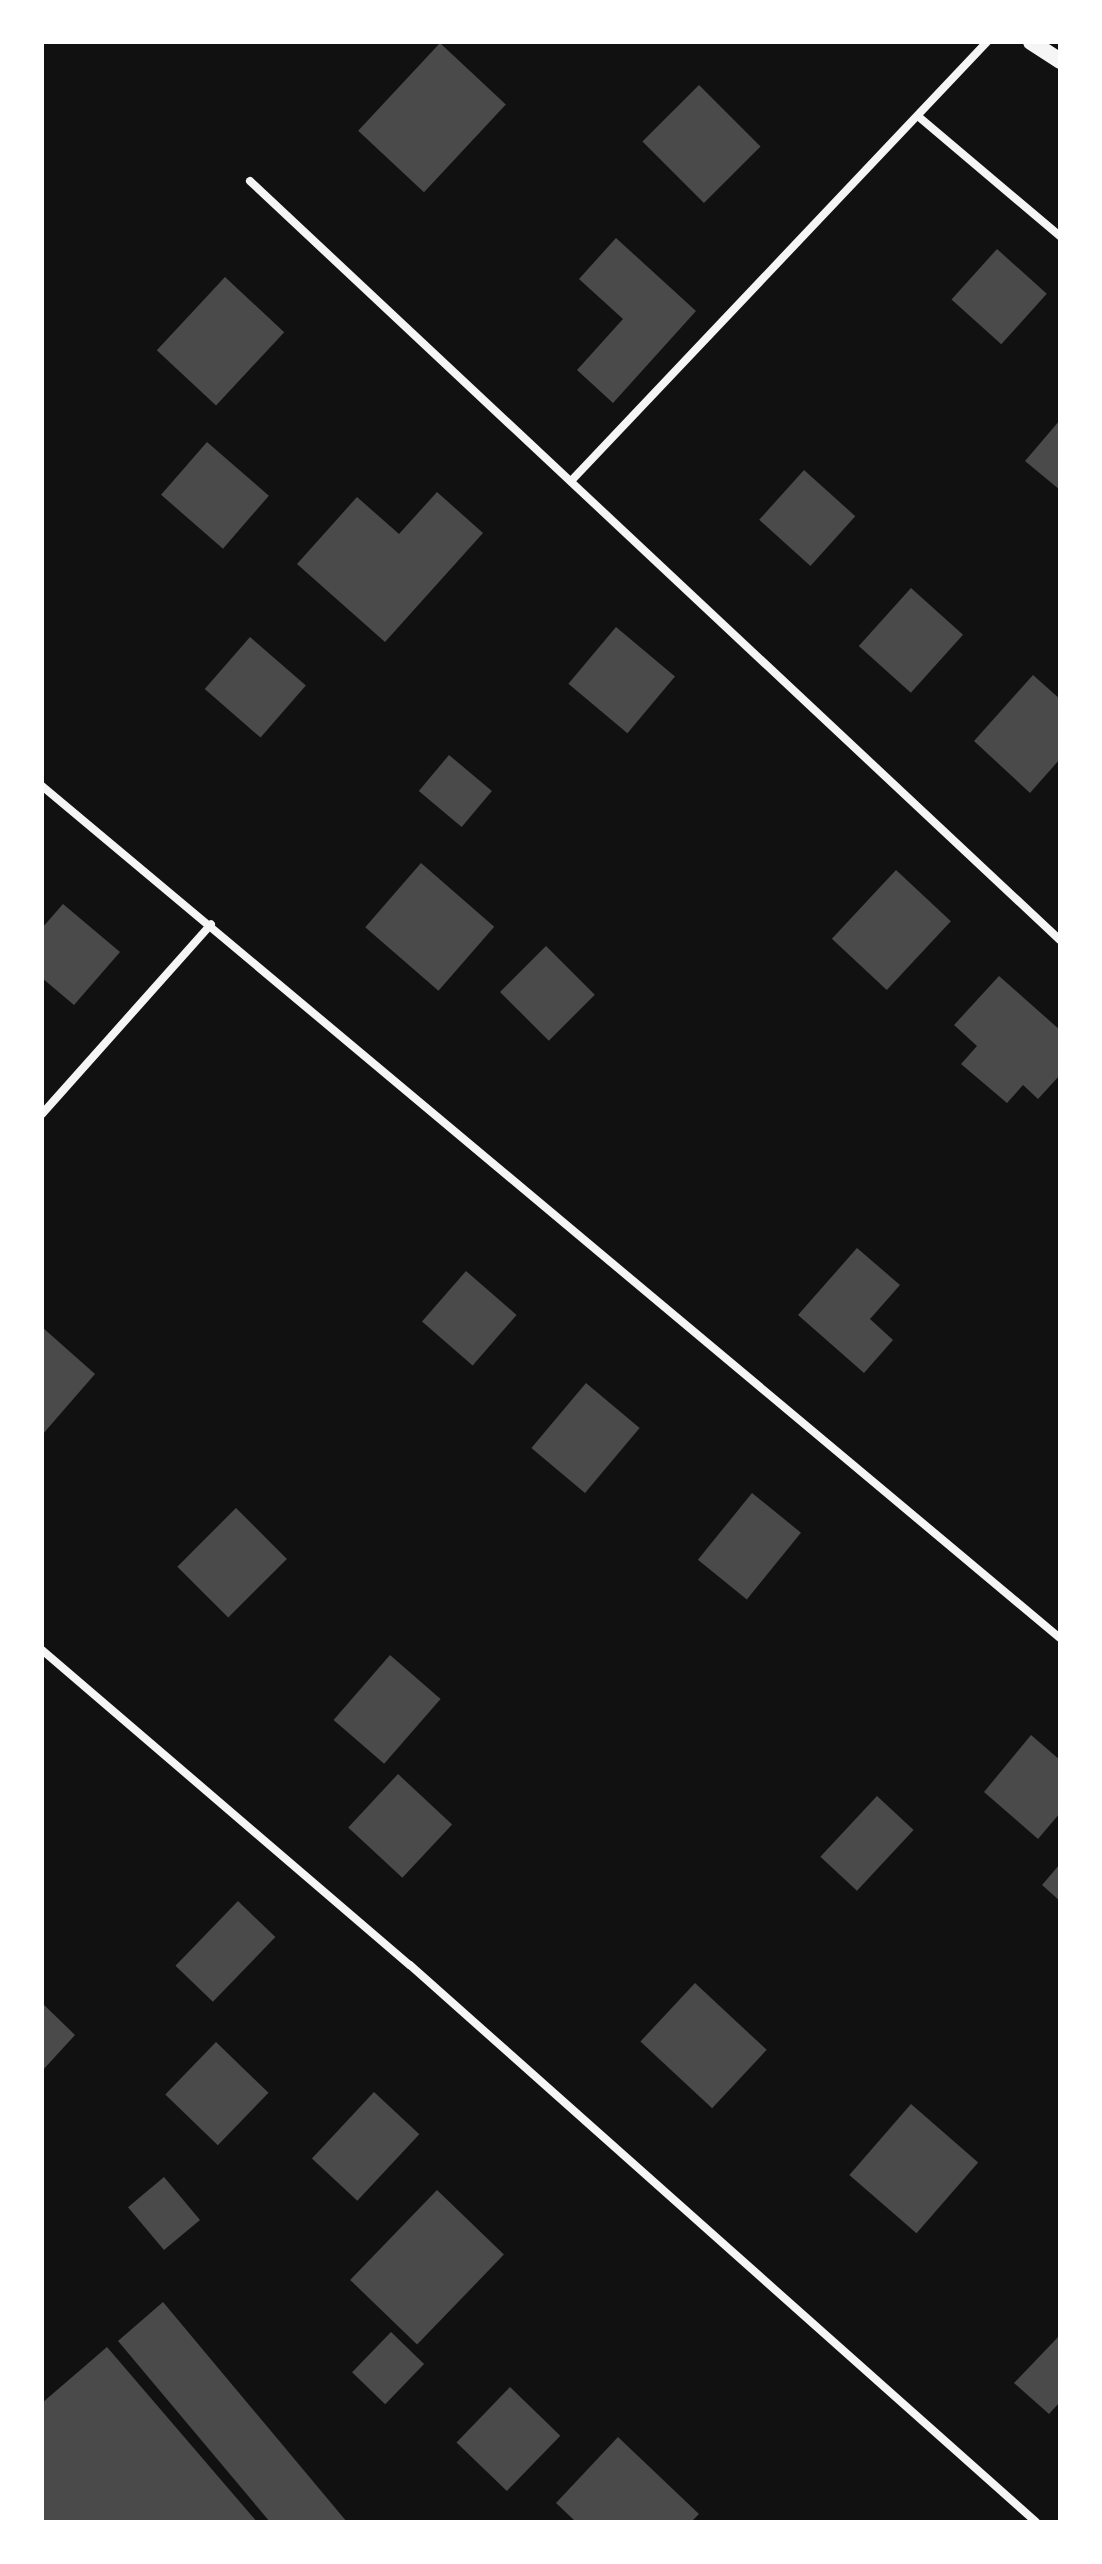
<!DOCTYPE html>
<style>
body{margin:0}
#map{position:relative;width:1102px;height:2564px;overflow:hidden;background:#111;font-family:Manrope,sans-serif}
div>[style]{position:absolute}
.building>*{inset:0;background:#4a4a4a;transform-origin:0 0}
.minor>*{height:8px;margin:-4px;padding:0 4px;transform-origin:4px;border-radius:4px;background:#f5f5f5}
.secondary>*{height:16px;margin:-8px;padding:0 8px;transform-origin:8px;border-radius:8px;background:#f5f5f5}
span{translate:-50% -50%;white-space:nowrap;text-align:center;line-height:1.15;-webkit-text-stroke:6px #fff;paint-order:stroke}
.frame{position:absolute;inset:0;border:44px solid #fff;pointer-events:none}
</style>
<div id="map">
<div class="building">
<i style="left:440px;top:43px;width:90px;height:120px;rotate:43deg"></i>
<i style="left:699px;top:85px;width:87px;height:80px;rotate:45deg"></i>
<i style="clip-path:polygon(616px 238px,696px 311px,613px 403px,577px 370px,623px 319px,579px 279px)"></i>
<i style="left:997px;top:249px;width:67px;height:68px;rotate:42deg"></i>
<i style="left:225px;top:277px;width:81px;height:100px;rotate:43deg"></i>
<i style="clip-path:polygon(1060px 420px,1060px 490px,1025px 461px)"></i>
<i style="left:207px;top:442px;width:82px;height:70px;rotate:41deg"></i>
<i style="left:804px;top:470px;width:69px;height:67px;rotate:42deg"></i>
<i style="clip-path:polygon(437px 492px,483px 533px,385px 642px,297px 564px,357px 497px,399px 534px)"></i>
<i style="left:911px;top:588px;width:70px;height:78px;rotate:42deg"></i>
<i style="left:616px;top:627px;width:77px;height:74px;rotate:40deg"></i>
<i style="left:250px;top:637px;width:74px;height:69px;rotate:41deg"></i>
<i style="clip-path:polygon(1033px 675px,1060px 699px,1060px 759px,1030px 793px,974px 741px)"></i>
<i style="left:449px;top:755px;width:56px;height:47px;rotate:40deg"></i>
<i style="left:421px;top:863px;width:97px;height:85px;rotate:41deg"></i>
<i style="left:896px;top:870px;width:75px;height:94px;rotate:43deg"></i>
<i style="clip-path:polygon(63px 904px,120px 952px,74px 1005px,42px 978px,42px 928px)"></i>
<i style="left:546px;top:946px;width:69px;height:65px;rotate:45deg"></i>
<i style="clip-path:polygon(999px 976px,1060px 1030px,1060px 1075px,1038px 1099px,1023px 1085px,1007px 1103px,961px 1064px,977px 1046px,954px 1025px)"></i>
<i style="clip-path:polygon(857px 1248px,900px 1285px,870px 1319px,893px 1340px,864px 1373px,798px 1315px)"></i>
<i style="left:466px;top:1271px;width:67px;height:67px;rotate:41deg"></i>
<i style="clip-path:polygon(42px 1327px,95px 1374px,42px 1435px)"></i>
<i style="left:586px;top:1383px;width:70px;height:85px;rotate:40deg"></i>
<i style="left:752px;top:1493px;width:63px;height:86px;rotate:39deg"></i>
<i style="left:236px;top:1508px;width:72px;height:83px;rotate:45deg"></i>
<i style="left:390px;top:1655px;width:67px;height:86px;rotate:41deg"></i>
<i style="clip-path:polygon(1031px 1735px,1060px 1760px,1060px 1813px,1038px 1839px,984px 1792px)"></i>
<i style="left:398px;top:1774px;width:74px;height:73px;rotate:43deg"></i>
<i style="left:877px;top:1796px;width:50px;height:83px;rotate:43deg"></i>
<i style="clip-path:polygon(1060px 1864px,1060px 1901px,1042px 1885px)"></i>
<i style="left:238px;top:1901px;width:52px;height:90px;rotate:44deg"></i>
<i style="left:695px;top:1983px;width:98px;height:80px;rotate:43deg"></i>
<i style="clip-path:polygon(42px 2003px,75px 2035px,42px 2071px)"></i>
<i style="left:216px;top:2042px;width:73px;height:73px;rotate:44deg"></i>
<i style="left:374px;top:2092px;width:62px;height:91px;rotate:43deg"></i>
<i style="left:911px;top:2104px;width:89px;height:94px;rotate:41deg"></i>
<i style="left:164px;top:2177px;width:56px;height:47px;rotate:50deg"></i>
<i style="left:437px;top:2190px;width:93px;height:125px;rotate:44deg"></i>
<i style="clip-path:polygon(163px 2302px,347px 2522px,270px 2522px,118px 2341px)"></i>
<i style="left:391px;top:2332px;width:46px;height:56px;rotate:44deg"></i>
<i style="clip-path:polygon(1060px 2335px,1060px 2402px,1049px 2414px,1014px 2383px)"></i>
<i style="clip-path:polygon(107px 2347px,257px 2522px,42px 2522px,42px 2403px)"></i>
<i style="left:510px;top:2387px;width:70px;height:77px;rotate:44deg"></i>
<i style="clip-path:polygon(618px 2437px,699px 2514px,691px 2522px,576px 2522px,556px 2503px)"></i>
</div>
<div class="minor">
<i style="left:919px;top:117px;width:185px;rotate:40.2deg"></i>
<i style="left:250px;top:181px;width:1110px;rotate:43.14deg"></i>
<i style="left:571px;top:481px;width:605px;rotate:-46.54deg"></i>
<i style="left:42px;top:786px;width:1327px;rotate:39.93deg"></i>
<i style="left:42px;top:1114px;width:254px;rotate:-48.3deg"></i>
<i style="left:42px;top:1650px;width:484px;rotate:40.6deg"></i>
<i style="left:410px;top:1965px;width:838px;rotate:41.66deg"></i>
</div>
<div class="secondary">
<i style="left:1031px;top:42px;width:35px;rotate:33deg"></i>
</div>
<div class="frame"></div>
</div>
